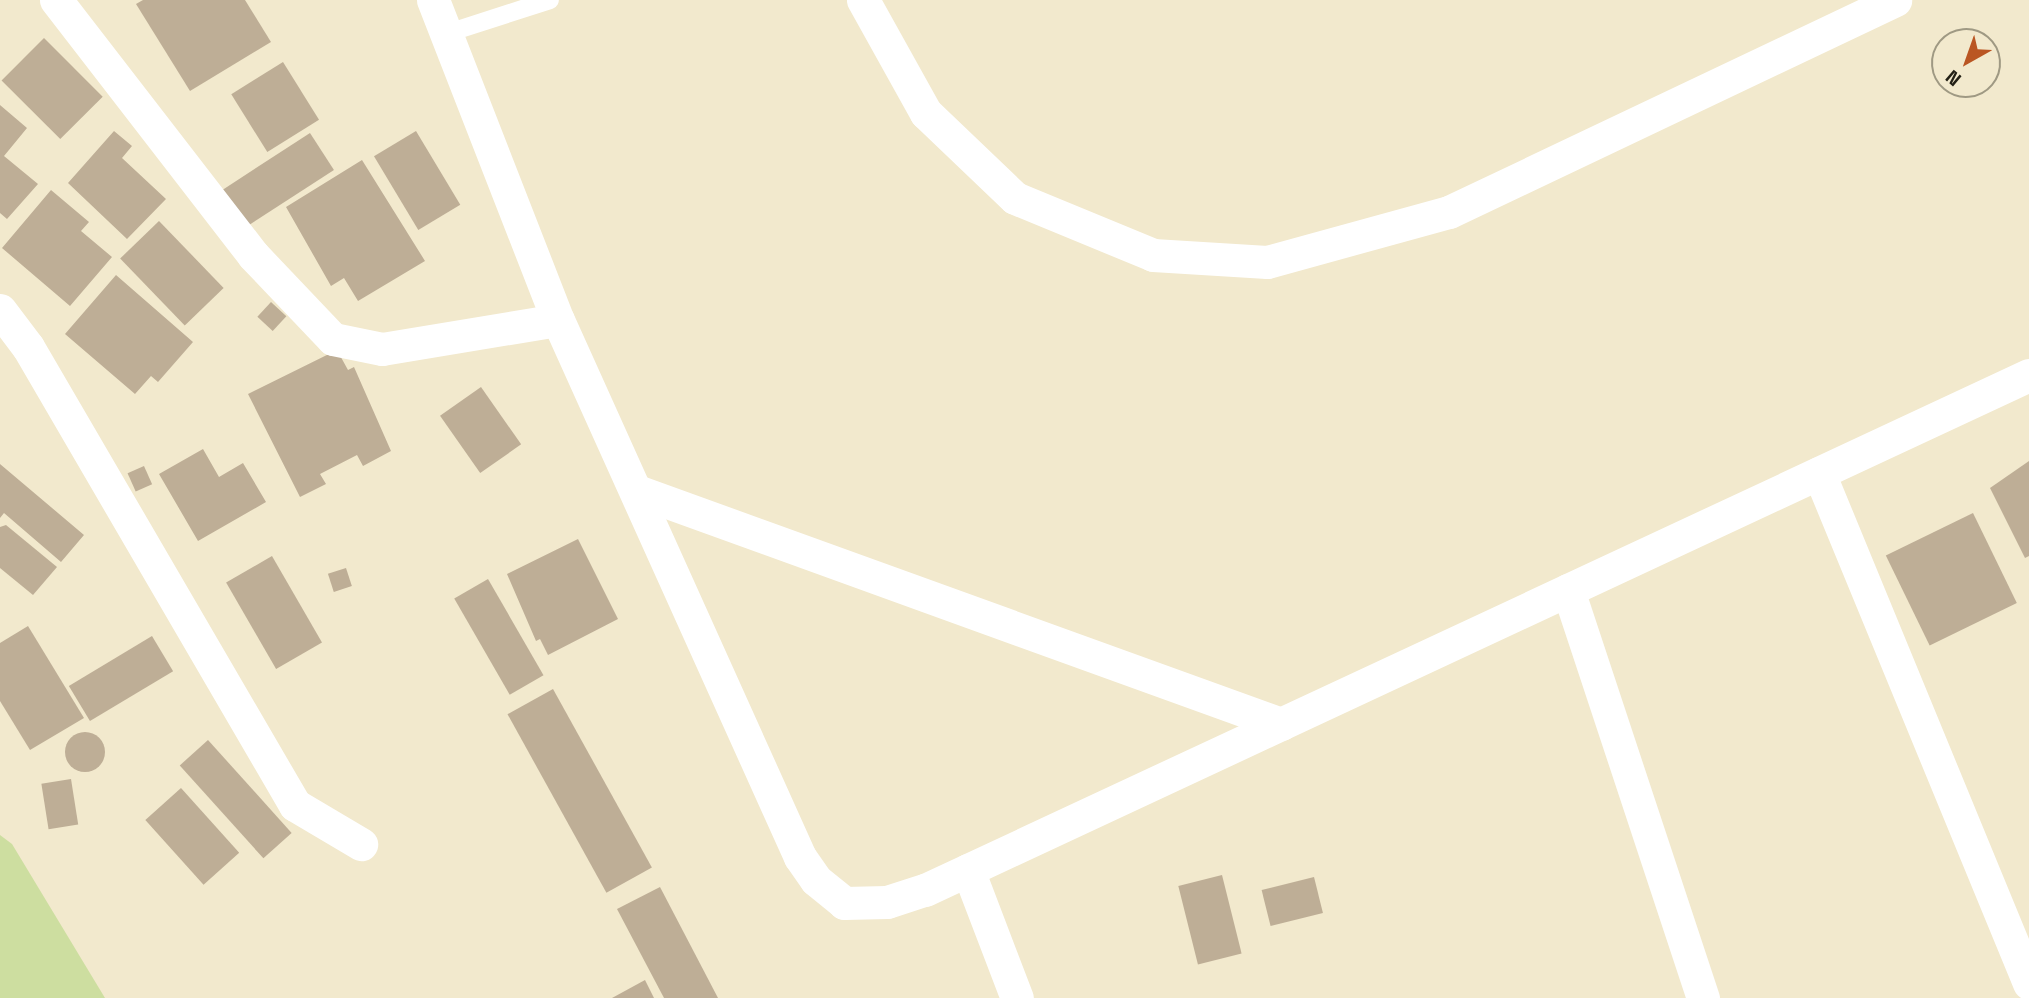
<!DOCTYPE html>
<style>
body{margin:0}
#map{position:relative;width:2029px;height:998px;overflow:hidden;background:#f2e9cd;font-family:"Space Grotesk",sans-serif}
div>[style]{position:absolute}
.green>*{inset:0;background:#cddea0}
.building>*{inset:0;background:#beae96;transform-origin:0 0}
.round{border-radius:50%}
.lane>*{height:18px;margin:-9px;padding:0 9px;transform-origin:9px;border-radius:9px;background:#fff}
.street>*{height:33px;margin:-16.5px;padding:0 16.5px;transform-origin:16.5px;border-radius:16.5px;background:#fff}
span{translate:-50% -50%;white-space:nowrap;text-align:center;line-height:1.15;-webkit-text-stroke:5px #f2e9cd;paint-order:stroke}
.north{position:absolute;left:1931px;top:28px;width:70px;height:70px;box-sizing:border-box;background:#f2e9cd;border:2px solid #9f9983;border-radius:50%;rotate:220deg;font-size:19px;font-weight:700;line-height:28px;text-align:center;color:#232015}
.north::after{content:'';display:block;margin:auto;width:24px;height:32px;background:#ba5623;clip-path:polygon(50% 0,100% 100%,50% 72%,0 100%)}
</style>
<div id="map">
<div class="green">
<i style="clip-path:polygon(0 835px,12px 844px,105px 998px,0 998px)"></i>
</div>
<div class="building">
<i style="clip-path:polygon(143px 0,245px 0,271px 42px,190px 91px,136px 4px)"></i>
<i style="left:44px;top:38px;width:83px;height:60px;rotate:45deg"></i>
<i style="left:283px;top:62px;width:68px;height:61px;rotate:58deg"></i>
<i style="clip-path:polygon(0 105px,27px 128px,4px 156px,38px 184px,7px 219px,0 213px)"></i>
<i style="clip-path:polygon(114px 131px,132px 146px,122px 158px,166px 199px,127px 239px,68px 183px)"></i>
<i style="left:416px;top:131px;width:86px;height:49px;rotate:59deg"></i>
<i style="left:310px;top:133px;width:44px;height:104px;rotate:57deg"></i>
<i style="clip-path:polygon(362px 160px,425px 261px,358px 301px,344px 278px,331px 286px,286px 207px)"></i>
<i style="clip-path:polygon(51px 190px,89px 222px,81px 231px,112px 257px,70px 306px,2px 248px)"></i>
<i style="left:159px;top:221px;width:93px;height:54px;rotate:46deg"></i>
<i style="clip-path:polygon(116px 275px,193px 342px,158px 382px,151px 376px,135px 394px,65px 334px)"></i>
<i style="left:271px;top:302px;width:21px;height:20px;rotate:43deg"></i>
<i style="clip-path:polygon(337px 350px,348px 370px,354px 367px,391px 451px,363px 466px,357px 455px,320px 474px,326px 484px,300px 497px,248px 394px)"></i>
<i style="left:481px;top:387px;width:70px;height:50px;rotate:55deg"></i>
<i style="clip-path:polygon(203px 449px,219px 477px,243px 463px,266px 502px,198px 541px,159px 474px)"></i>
<i style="clip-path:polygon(2029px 461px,2029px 556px,2025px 558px,1990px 488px)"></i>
<i style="clip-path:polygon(0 464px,84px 535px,61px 562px,4px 513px,0 518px)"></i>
<i style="left:144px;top:466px;width:20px;height:18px;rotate:66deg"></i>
<i style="left:1973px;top:513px;width:100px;height:97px;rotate:64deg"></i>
<i style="clip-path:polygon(6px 525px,57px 567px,33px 595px,0 568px,0 527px)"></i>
<i style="clip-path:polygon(578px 539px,618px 619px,548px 655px,540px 639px,536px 641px,507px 574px)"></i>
<i style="left:272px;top:556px;width:100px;height:53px;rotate:60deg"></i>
<i style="left:346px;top:568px;width:19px;height:19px;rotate:72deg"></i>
<i style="left:488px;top:579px;width:111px;height:39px;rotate:60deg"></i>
<i style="clip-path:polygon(28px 626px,84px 718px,30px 750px,0 701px,0 643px)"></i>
<i style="left:152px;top:636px;width:41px;height:97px;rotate:59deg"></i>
<i style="left:553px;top:689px;width:204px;height:52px;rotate:61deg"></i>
<i class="round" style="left:65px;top:732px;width:40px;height:40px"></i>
<i style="left:208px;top:740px;width:125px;height:38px;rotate:48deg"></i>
<i style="left:71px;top:779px;width:46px;height:30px;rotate:81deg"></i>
<i style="left:181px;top:788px;width:87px;height:48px;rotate:48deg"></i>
<i style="left:1222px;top:875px;width:81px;height:45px;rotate:76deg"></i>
<i style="left:1314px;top:877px;width:37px;height:54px;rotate:76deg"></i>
<i style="clip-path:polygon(660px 887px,718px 998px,664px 998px,617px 909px)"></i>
<i style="clip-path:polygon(645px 980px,654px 998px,612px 998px)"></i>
</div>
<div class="lane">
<i style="left:448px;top:33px;width:107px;rotate:-17.9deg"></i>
</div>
<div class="street">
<i style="left:56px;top:0;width:322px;rotate:52.3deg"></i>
<i style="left:253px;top:255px;width:116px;rotate:46.4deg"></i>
<i style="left:333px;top:339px;width:50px;rotate:11.5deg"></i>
<i style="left:382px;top:349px;width:178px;rotate:-9.4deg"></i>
<i style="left:433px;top:0;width:344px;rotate:68.7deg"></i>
<i style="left:558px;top:320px;width:589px;rotate:65.74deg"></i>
<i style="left:800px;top:857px;width:28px;rotate:55deg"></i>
<i style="left:816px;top:880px;width:36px;rotate:39deg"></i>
<i style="left:844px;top:903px;width:43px;rotate:-1.3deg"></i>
<i style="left:887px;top:902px;width:40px;rotate:-18deg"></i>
<i style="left:925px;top:890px;width:1218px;rotate:-25.01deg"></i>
<i style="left:863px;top:0;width:129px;rotate:60.9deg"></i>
<i style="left:926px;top:113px;width:123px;rotate:43.7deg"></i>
<i style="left:1015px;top:198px;width:149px;rotate:22.4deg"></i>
<i style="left:1153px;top:255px;width:114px;rotate:3.5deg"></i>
<i style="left:1267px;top:262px;width:189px;rotate:-15.4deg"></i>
<i style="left:1449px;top:212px;width:494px;rotate:-25.4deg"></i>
<i style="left:0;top:310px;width:46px;rotate:52.9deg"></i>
<i style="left:28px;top:347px;width:530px;rotate:59.76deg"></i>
<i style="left:295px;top:805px;width:77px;rotate:30.6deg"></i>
<i style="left:1819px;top:473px;width:552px;rotate:67.62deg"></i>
<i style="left:637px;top:491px;width:685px;rotate:19.89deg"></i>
<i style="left:1568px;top:590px;width:430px;rotate:71.7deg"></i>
<i style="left:968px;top:870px;width:137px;rotate:69.1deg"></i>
</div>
<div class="north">N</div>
</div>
